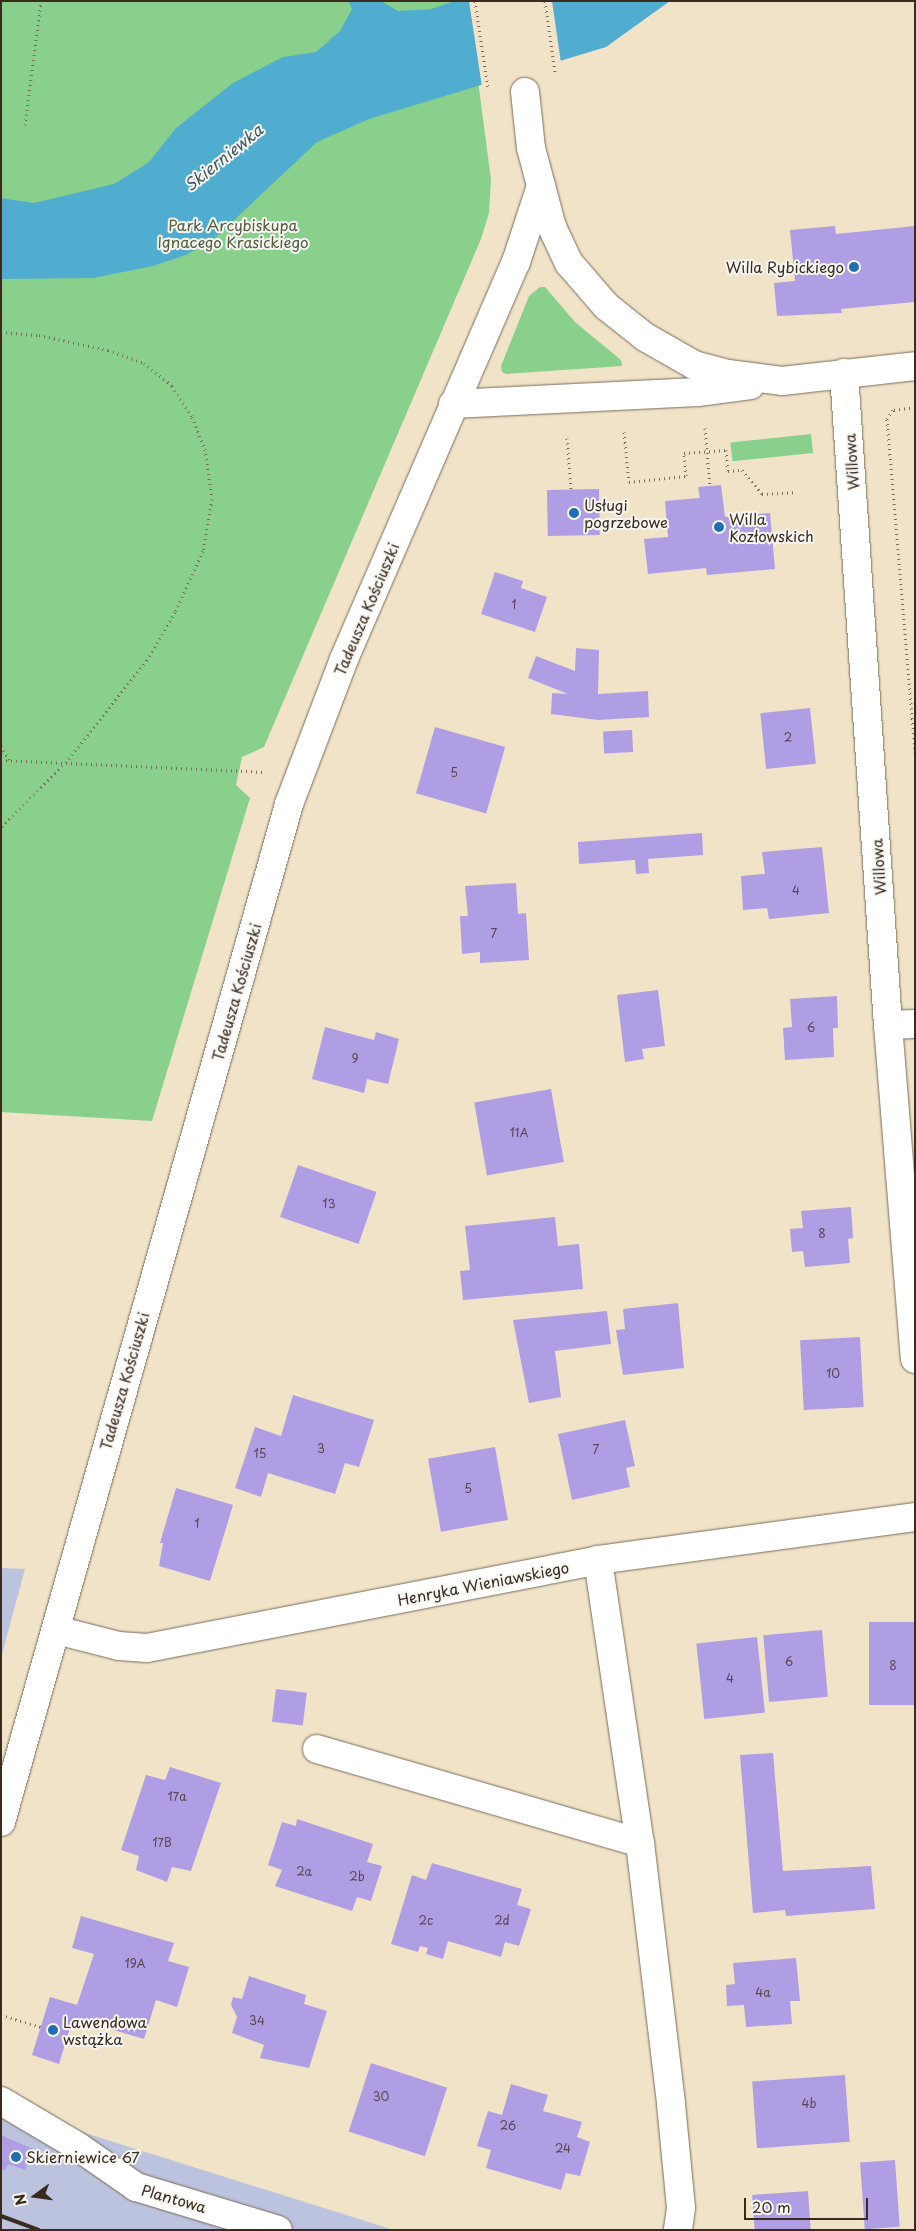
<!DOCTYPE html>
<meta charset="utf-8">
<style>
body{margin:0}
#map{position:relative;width:916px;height:2231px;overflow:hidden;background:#f1e3c8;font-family:"Playpen Sans",sans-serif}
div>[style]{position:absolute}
.industrial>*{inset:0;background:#bcc3de}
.green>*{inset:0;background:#88d08b;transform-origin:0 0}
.water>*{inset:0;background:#51adcf}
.pier>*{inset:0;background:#f1e3c8}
.building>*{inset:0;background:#b09ee4;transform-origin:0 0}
.path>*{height:3px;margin-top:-1.5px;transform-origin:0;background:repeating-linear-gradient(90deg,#7b6b5a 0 1px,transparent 0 5px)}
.roads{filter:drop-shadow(0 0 1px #7b6b5a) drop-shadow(0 0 1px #7b6b5a)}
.minor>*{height:28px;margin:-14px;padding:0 14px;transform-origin:14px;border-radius:14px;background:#fff}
.rail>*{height:4px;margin:-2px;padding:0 2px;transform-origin:2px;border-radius:2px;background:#3b2a1e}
.dots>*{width:14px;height:14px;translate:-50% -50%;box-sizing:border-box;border:2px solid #f6f6f2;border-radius:50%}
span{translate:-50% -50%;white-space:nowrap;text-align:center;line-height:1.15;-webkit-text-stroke:4px #f6f6f2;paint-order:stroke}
.number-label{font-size:12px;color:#584750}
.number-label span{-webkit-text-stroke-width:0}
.park-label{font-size:15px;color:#525c3f}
.poi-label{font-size:15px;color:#3b2a1e}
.right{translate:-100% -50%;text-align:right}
.left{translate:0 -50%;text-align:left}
.street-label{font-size:15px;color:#3b2a1e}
.water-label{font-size:16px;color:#43585c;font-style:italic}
.frame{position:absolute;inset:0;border:2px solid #3b2a1e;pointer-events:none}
.north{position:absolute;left:10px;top:2171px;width:50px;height:50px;-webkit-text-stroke:4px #f6f6f2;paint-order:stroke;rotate:256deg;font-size:14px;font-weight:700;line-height:20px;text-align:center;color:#3b2a1e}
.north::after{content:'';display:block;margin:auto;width:18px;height:22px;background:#3b2a1e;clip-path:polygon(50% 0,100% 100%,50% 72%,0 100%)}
.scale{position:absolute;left:744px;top:2198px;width:124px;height:22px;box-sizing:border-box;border:2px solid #3b2a1e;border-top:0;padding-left:6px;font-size:15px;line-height:18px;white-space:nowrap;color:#3b2a1e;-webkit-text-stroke:4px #f6f6f2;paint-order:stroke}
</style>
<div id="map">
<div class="industrial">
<i style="clip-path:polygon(1px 1568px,25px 1569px,1px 1658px)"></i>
<i style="clip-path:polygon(1px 2107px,15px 2111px,394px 2230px,1px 2230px)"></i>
</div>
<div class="green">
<i style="clip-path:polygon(1px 1px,466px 1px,473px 42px,491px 180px,489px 213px,481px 239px,264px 747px,242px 757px,236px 785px,250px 798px,152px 1121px,1px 1112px)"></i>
<i style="clip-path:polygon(540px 287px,545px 287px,575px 322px,621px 360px,622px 366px,506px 374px,502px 372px,501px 366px,529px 296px)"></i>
<i style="left:811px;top:434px;width:19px;height:81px;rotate:84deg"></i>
</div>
<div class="water">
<i style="clip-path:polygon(348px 1px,381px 1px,398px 11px,431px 9px,455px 1px,670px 1px,606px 47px,369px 119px,317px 142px,216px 237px,186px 255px,153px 266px,93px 278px,1px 279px,1px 198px,34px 203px,114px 184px,149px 162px,176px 128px,233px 83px,283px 57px,316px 52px,340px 31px,352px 9px)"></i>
</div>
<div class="pier">
<i style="clip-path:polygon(469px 1px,552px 1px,561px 63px,482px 87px)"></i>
</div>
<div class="building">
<i style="clip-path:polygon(835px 226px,836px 234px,915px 226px,915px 302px,841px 309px,842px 313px,777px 316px,774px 283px,795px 281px,790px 230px)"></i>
<i style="clip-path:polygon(721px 485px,725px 517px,770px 513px,775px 569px,707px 575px,706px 568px,648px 574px,644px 539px,668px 537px,665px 501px,700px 498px,698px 487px)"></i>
<i style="left:599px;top:489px;width:46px;height:52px;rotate:89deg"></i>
<i style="clip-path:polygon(495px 572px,523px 581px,521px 588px,547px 597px,535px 632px,481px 614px)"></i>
<i style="clip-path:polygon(576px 648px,599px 650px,598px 694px,648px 691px,649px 717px,598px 720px,551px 714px,552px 693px,568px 694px,528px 678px,536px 656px,575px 671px)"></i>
<i style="left:810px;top:708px;width:56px;height:50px;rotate:84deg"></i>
<i style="left:435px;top:727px;width:73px;height:69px;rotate:16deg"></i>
<i style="left:632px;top:730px;width:22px;height:29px;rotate:87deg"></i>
<i style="clip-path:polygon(702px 833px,703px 855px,648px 859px,649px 873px,636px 874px,635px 860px,579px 864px,578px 842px)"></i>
<i style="clip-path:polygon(822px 847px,829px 913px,769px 919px,767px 908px,743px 910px,741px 876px,765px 874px,762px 852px)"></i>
<i style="clip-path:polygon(516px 883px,518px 914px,526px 913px,529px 960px,480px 963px,480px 952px,462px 954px,460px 916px,468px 916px,465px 886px)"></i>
<i style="clip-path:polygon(658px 990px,665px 1046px,642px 1049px,644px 1059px,625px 1062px,617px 995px)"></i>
<i style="clip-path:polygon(837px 996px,838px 1028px,833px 1028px,834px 1057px,785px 1060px,783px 1028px,792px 1027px,790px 999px)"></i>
<i style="clip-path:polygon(325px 1027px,374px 1040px,376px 1032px,399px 1039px,388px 1084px,367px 1079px,364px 1093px,312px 1079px)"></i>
<i style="left:551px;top:1089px;width:74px;height:78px;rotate:80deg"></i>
<i style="left:298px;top:1165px;width:83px;height:55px;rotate:19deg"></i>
<i style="clip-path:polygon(851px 1207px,853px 1238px,848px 1239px,850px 1263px,805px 1267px,803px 1251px,792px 1252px,790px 1229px,803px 1228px,801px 1211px)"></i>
<i style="clip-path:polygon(555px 1217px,558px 1246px,579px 1244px,583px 1289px,463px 1300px,460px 1271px,470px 1270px,465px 1226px)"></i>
<i style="clip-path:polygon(678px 1303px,684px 1368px,623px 1375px,616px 1330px,625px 1329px,623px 1309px)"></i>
<i style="clip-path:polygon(607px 1311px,611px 1344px,555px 1351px,561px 1397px,529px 1403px,513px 1320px)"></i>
<i style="left:860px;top:1337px;width:70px;height:60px;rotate:87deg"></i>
<i style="clip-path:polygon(293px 1395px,374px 1420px,359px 1467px,345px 1463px,335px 1494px,268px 1473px,261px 1497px,235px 1488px,255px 1427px,281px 1436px)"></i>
<i style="clip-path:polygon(625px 1420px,635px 1466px,626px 1468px,630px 1487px,572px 1500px,558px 1434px)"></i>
<i style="left:495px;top:1447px;width:74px;height:68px;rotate:80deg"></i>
<i style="clip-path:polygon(176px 1488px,233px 1505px,210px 1581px,159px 1566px,163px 1543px,160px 1543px)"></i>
<i style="left:915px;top:1622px;width:83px;height:46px;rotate:90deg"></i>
<i style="left:822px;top:1630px;width:67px;height:59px;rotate:85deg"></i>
<i style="left:757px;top:1637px;width:76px;height:61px;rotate:84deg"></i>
<i style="left:276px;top:1689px;width:31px;height:33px;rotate:7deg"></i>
<i style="clip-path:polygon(773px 1753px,783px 1871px,871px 1866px,875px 1909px,786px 1916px,785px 1910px,753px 1913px,740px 1755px)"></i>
<i style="clip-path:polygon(170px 1767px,221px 1783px,191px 1871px,172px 1867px,167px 1882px,136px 1870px,139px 1856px,121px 1850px,146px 1775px,165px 1780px)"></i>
<i style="clip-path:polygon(297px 1819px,373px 1844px,367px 1862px,382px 1866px,371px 1901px,357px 1897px,352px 1911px,275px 1886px,282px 1870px,268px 1865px,282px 1822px,296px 1826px)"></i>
<i style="clip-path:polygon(432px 1863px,522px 1889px,517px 1905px,531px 1909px,519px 1946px,505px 1942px,501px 1957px,448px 1941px,443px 1959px,426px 1954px,428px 1948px,420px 1946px,418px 1952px,391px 1944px,412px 1875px,426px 1880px)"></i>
<i style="clip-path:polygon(81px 1916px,174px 1943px,168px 1961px,189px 1967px,177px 2007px,156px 2000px,144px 2039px,73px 2018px,59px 2064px,32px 2055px,50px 1997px,77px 2005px,94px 1954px,72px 1948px)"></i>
<i style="clip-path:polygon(796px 1958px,800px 2001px,790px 2001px,792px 2024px,746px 2027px,744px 2005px,727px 2006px,726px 1985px,735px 1984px,733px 1963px)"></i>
<i style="clip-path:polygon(249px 1976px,306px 1995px,304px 2004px,327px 2011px,309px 2068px,260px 2058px,264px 2045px,232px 2033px,237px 2017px,231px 2005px,233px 1997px,242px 1999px)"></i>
<i style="left:371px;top:2063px;width:80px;height:72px;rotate:18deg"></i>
<i style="left:845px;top:2075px;width:67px;height:93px;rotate:86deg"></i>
<i style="clip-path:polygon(511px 2084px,548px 2095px,543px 2111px,582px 2122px,577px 2137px,590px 2142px,580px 2176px,566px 2173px,561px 2190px,486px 2168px,491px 2150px,477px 2146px,488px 2111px,502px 2115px)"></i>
<i style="clip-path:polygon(1px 2135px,33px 2149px,25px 2170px,8px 2164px,5px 2171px,1px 2169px)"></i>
<i style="left:895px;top:2160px;width:67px;height:35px;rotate:86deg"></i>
<i style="left:808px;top:2191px;width:39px;height:56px;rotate:86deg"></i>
</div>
<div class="path">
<i style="left:475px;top:1px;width:88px;rotate:81.5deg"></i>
<i style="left:545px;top:1px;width:72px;rotate:82deg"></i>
<i style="left:25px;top:125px;width:125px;rotate:-82.6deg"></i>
<i style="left:1px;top:332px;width:38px;rotate:5deg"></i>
<i style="left:39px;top:335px;width:71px;rotate:12.3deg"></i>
<i style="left:108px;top:350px;width:38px;rotate:20deg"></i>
<i style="left:144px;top:363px;width:36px;rotate:39deg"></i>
<i style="left:172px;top:386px;width:37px;rotate:57deg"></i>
<i style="left:192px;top:417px;width:35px;rotate:68deg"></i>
<i style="left:205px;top:449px;width:50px;rotate:82deg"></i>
<i style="left:212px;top:499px;width:53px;rotate:99.8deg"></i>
<i style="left:203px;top:551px;width:67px;rotate:114.7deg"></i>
<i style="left:175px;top:612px;width:56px;rotate:120.3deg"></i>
<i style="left:147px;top:660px;width:130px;rotate:128.5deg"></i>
<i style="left:66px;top:762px;width:92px;rotate:135deg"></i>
<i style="left:915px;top:407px;width:22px;rotate:172deg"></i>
<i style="left:893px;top:410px;width:11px;rotate:124deg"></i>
<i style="left:887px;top:419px;width:335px;rotate:85.2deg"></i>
<i style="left:705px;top:428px;width:58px;rotate:85.1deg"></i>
<i style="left:624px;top:432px;width:50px;rotate:84.3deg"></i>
<i style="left:629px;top:482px;width:57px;rotate:-6deg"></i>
<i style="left:686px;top:476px;width:23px;rotate:-95deg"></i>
<i style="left:684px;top:453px;width:42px;rotate:-4.1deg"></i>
<i style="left:726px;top:450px;width:21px;rotate:85deg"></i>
<i style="left:728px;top:471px;width:14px;rotate:-4deg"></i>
<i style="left:742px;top:470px;width:31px;rotate:50deg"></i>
<i style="left:762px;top:494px;width:35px;rotate:-3deg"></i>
<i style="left:567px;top:438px;width:51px;rotate:85.5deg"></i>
<i style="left:1px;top:746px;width:16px;rotate:60deg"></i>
<i style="left:1px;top:760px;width:262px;rotate:2.6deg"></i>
<i style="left:1px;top:2015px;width:42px;rotate:16.7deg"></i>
</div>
<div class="roads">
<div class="minor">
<i style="left:525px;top:92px;width:56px;rotate:83.9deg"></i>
<i style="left:531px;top:148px;width:82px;rotate:75.1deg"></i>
<i style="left:552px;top:227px;width:40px;rotate:65deg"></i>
<i style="left:569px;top:263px;width:57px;rotate:49.3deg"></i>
<i style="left:606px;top:306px;width:50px;rotate:38.5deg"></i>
<i style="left:645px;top:337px;width:56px;rotate:29.7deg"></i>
<i style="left:694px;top:365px;width:35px;rotate:15deg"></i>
<i style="left:728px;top:374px;width:54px;rotate:7.4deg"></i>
<i style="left:782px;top:381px;width:134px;rotate:-6.4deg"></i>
<i style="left:844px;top:373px;width:653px;rotate:86.14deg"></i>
<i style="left:888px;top:1025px;width:335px;rotate:85.4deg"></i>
<i style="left:453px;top:404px;width:245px;rotate:-2.8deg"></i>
<i style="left:698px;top:392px;width:53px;rotate:-7.5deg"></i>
<i style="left:888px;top:1025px;width:27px;rotate:-2deg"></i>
<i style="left:598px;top:1560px;width:286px;rotate:81.6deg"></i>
<i style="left:640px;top:1843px;width:263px;rotate:83.2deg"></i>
<i style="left:671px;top:2104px;width:104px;rotate:84.5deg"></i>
<i style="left:681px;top:2208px;width:22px;rotate:98deg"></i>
<i style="left:56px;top:1630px;width:65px;rotate:14.3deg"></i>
<i style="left:119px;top:1646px;width:28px;rotate:4deg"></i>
<i style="left:147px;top:1648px;width:460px;rotate:-11deg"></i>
<i style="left:598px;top:1560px;width:320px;rotate:-7.7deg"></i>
<i style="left:317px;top:1749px;width:336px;rotate:16.2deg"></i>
<i style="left:1px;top:1822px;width:1058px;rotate:-74.2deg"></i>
<i style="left:289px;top:804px;width:155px;rotate:-69.2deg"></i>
<i style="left:344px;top:659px;width:433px;rotate:-66.6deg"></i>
<i style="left:516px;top:262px;width:80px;rotate:-71.8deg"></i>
<i style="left:1px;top:2101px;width:88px;rotate:30.6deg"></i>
<i style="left:77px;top:2146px;width:72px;rotate:34.8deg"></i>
<i style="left:136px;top:2187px;width:148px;rotate:16.8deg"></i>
</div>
</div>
<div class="rail">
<i style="left:1px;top:2216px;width:40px;rotate:20.2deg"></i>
</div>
<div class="dots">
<i style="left:854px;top:267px;background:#1f6fb2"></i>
<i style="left:574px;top:513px;background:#1f6fb2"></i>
<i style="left:719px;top:527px;background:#1f6fb2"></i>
<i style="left:53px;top:2030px;background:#1f6fb2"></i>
<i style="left:16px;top:2157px;background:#1f6fb2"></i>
</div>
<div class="number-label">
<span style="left:514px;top:605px">1</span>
<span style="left:788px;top:738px">2</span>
<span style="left:454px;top:773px">5</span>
<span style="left:796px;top:891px">4</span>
<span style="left:494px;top:934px">7</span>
<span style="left:811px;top:1028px">6</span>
<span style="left:355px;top:1059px">9</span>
<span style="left:519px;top:1133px">11A</span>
<span style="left:329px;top:1204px">13</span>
<span style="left:822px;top:1234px">8</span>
<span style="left:833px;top:1374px">10</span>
<span style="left:321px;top:1449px">3</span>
<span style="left:596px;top:1450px">7</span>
<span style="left:260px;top:1454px">15</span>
<span style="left:468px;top:1489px">5</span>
<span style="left:197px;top:1524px">1</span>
<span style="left:789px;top:1662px">6</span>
<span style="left:893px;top:1666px">8</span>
<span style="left:730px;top:1679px">4</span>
<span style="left:177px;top:1797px">17a</span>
<span style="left:162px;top:1843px">17B</span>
<span style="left:304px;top:1872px">2a</span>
<span style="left:357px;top:1877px">2b</span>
<span style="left:426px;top:1921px">2c</span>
<span style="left:502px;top:1921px">2d</span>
<span style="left:135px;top:1964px">19A</span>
<span style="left:763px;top:1993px">4a</span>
<span style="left:257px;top:2021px">34</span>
<span style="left:381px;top:2097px">30</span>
<span style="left:809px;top:2104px">4b</span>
<span style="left:508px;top:2126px">26</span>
<span style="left:563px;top:2149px">24</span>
</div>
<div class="park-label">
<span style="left:233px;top:233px">Park Arcybiskupa<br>Ignacego Krasickiego</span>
</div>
<div class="poi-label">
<span class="right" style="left:844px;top:267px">Willa Rybickiego</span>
<span class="left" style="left:584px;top:513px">Usługi<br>pogrzebowe</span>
<span class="left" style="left:729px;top:527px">Willa<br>Kozłowskich</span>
<span class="left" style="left:63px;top:2030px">Lawendowa<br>wstążka</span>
<span class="left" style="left:26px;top:2157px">Skierniewice 67</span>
</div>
<div class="street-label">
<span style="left:851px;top:462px;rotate:-94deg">Willowa</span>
<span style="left:366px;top:609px;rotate:-67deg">Tadeusza Kościuszki</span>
<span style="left:878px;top:867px;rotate:-94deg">Willowa</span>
<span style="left:236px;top:992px;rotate:-74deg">Tadeusza Kościuszki</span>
<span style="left:124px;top:1381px;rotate:-74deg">Tadeusza Kościuszki</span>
<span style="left:483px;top:1583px;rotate:-11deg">Henryka Wieniawskiego</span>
<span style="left:174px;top:2198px;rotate:16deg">Plantowa</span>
</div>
<div class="water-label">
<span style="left:223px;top:157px;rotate:-39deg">Skierniewka</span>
</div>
<div class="frame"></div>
<div class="north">N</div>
<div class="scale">20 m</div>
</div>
